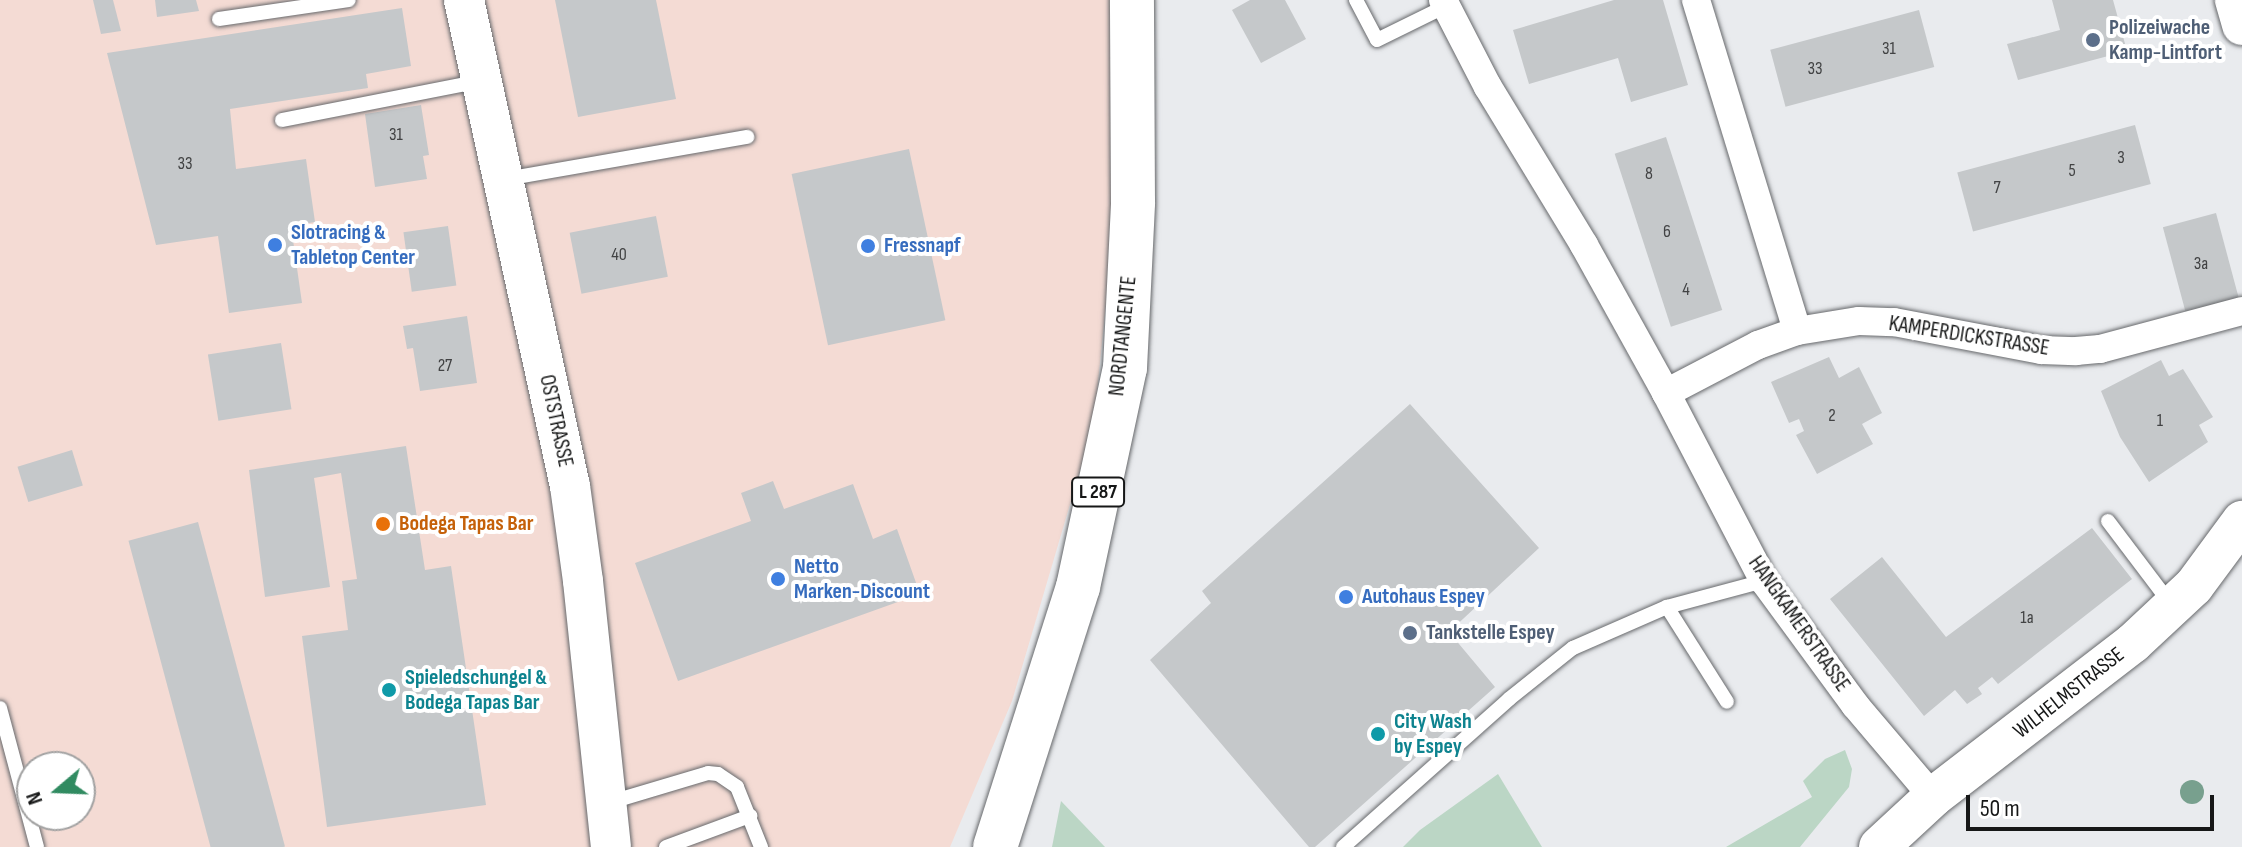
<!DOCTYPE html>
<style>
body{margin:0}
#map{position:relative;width:2242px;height:847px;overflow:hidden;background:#e9ebee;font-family:"Sofia Sans Condensed",sans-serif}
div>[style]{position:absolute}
.commercial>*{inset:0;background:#f4dbd4}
.green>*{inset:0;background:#bbd6c5}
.building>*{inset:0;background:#c5c8ca;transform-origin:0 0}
.roads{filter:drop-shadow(0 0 2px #67696c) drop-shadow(0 0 2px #67696c)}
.lane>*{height:14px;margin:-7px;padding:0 7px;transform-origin:7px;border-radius:7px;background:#fff}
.street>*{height:28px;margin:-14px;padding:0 14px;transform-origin:14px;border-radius:14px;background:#fff}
.secondary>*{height:40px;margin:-20px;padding:0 20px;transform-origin:20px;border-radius:20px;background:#fff}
.primary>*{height:44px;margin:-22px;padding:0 22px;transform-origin:22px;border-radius:22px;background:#fff}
.trees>*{width:24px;height:24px;margin:-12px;border-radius:50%;background:#78a08e}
.dots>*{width:22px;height:22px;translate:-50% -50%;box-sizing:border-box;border:4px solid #fff;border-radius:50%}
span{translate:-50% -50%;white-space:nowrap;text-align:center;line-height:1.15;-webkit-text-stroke:8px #fff;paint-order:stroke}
.number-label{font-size:18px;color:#424344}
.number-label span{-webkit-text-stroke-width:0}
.shield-label span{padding:2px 6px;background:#fff;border:2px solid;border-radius:6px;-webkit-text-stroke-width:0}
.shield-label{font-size:20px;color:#161717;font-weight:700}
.service-label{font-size:22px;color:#4e5e75;font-weight:700}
.left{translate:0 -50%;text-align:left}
.shop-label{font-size:22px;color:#366cbe;font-weight:700}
.street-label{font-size:22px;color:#161717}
.food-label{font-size:22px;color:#c56008;font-weight:700}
.culture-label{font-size:22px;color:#0d838f;font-weight:700}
.north{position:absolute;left:16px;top:751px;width:80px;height:80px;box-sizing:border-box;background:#fff;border:2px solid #a2a2a2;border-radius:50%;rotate:251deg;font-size:22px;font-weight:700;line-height:32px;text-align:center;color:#161717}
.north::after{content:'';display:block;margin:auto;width:28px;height:36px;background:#318b61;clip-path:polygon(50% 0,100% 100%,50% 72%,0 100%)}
.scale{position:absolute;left:1966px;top:795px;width:248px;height:36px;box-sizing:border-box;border:4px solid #161717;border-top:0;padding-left:10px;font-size:24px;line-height:28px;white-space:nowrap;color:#161717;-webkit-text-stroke:6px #fff;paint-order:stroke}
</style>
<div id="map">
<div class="commercial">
<i style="clip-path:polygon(evenodd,0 0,1112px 0,1123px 131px,1094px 423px,1012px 701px,950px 847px,0 847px,0 0,32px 767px,80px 767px,80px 815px,32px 815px,32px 767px)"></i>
</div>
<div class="green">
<i style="clip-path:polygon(1845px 750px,1852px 769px,1849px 787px,1800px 847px,1726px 847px,1812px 797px,1803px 781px,1825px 759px)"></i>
<i style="clip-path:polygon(1498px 774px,1542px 847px,1403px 847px,1420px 830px)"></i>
<i style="clip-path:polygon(1061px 801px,1105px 847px,1052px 847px)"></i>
</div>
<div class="building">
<i style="clip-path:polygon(93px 0,113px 0,121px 31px,101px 34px)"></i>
<i style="clip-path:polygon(155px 0,196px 0,199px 11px,157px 17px)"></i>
<i style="clip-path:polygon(555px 0,656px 0,676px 99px,578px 117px)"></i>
<i style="clip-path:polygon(1250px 0,1285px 0,1306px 39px,1261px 63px,1232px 10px)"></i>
<i style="clip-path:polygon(1614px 0,1663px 0,1688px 85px,1631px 102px,1618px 58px,1529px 84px,1513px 30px)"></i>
<i style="clip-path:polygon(2052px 0,2113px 0,2127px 51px,2018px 80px,2007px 44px,2060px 30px)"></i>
<i style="clip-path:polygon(402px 8px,411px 66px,366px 74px,368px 88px,230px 109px,236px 169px,306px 159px,315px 222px,291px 226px,302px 303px,229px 313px,218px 236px,156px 245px,107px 53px)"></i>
<i style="left:1919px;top:10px;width:59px;height:154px;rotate:75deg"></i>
<i style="clip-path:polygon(421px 105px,429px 155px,423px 156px,427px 179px,375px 187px,365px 114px)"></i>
<i style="left:2135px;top:125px;width:61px;height:184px;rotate:75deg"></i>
<i style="left:1666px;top:137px;width:182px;height:54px;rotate:72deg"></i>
<i style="left:909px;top:149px;width:175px;height:120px;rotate:78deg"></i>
<i style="left:2216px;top:213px;width:91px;height:55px;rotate:75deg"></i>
<i style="left:656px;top:216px;width:62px;height:88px;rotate:79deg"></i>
<i style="left:448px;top:226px;width:60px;height:45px;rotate:82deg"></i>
<i style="clip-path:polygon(467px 316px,477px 383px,420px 391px,413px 348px,407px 349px,403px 326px)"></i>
<i style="left:281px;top:343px;width:67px;height:74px;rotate:81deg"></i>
<i style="clip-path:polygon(1829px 357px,1839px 378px,1859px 367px,1882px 413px,1862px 424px,1873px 444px,1817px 474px,1796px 435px,1804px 431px,1799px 419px,1789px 423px,1771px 382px)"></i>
<i style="clip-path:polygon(2161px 360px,2169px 376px,2183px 369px,2213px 417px,2199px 425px,2208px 442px,2149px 482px,2120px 437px,2101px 391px)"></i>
<i style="clip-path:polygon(1410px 404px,1539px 548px,1449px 632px,1495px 687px,1315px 847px,1309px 847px,1150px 660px,1211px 603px,1202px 591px)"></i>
<i style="clip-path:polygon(406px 446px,425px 570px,451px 566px,486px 805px,327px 827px,302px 636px,348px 630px,342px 581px,357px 579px,341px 473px,314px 478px,330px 587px,265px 597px,249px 470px)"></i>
<i style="left:72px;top:450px;width:37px;height:57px;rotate:73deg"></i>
<i style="clip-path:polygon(773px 481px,784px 509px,853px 484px,873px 539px,897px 529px,920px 594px,678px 681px,635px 563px,751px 521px,741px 493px)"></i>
<i style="left:198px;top:522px;width:336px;height:72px;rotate:75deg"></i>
<i style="clip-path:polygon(2092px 528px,2132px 579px,1998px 684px,1992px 677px,1978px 688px,1982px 694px,1967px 704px,1955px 690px,1924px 716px,1830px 599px,1882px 557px,1946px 637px)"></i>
</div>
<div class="roads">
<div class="lane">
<i style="left:1356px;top:0;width:45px;rotate:62.3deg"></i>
<i style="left:1377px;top:40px;width:77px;rotate:-26.2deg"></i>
<i style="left:219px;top:19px;width:131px;rotate:-8.3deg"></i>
<i style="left:282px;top:120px;width:203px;rotate:-11.1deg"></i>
<i style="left:506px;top:179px;width:245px;rotate:-9.9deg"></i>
<i style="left:2108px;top:521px;width:103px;rotate:52.9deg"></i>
<i style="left:1667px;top:607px;width:112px;rotate:57.7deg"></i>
<i style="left:0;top:708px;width:144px;rotate:75.1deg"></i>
<i style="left:611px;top:802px;width:101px;rotate:-16.6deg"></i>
<i style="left:708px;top:773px;width:10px;rotate:6deg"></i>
<i style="left:718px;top:774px;width:23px;rotate:34deg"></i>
<i style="left:737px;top:787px;width:65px;rotate:68.2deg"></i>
<i style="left:666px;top:847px;width:90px;rotate:-20.3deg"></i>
<i style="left:1343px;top:847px;width:222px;rotate:-41.7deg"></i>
<i style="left:1509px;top:699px;width:82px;rotate:-38.6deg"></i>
<i style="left:1573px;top:648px;width:103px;rotate:-23.6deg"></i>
<i style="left:1667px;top:607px;width:100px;rotate:-15deg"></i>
</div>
<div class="street">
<i style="left:1443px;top:0;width:98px;rotate:62.7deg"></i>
<i style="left:1488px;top:87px;width:185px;rotate:58.7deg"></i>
<i style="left:1584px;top:245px;width:169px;rotate:61deg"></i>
<i style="left:1666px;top:393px;width:212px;rotate:62.5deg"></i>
<i style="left:1764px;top:581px;width:154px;rotate:53.7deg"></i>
<i style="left:1855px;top:705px;width:121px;rotate:49.7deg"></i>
<i style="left:1696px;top:0;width:346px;rotate:73deg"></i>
<i style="left:1797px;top:331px;width:63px;rotate:-9.2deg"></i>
<i style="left:1859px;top:321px;width:35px;rotate:2deg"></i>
<i style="left:1894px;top:322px;width:150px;rotate:10.8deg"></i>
<i style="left:2041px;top:350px;width:35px;rotate:2deg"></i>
<i style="left:2076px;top:351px;width:24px;rotate:-5deg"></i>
<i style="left:2100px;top:349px;width:147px;rotate:-15deg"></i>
<i style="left:1666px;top:393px;width:104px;rotate:-27.6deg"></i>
<i style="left:1758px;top:345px;width:41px;rotate:-19.7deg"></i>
</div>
<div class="secondary">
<i style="left:464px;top:0;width:497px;rotate:77.7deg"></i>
<i style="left:570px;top:486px;width:96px;rotate:82.2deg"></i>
<i style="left:583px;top:581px;width:267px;rotate:84deg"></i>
<i style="left:2235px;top:0;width:26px;rotate:74deg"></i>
<i style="left:1879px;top:847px;width:74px;rotate:-42.8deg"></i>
<i style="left:1933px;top:797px;width:252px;rotate:-37.6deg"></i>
<i style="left:2133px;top:643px;width:83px;rotate:-43.1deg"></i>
<i style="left:2194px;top:586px;width:81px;rotate:-53.6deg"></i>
</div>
<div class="primary">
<i style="left:995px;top:847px;width:273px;rotate:-72.3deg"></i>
<i style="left:1078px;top:587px;width:224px;rotate:-77.9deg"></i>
<i style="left:1125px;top:368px;width:166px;rotate:-87.2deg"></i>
<i style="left:1133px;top:202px;width:202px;rotate:-90.3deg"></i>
</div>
</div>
<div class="trees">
<i style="left:2192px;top:792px"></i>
</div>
<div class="dots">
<i style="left:2093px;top:40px;background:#5c6f8a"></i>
<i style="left:275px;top:245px;background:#3f7fe0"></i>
<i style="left:868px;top:246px;background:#3f7fe0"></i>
<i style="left:383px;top:524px;background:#e8710a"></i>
<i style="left:778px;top:579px;background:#3f7fe0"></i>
<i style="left:1346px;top:597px;background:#3f7fe0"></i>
<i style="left:1410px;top:633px;background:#5c6f8a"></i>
<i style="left:389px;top:690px;background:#0f9aa8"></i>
<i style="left:1378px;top:734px;background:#0f9aa8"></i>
</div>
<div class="number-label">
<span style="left:1889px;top:49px">31</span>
<span style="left:1815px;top:69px">33</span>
<span style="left:396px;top:135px">31</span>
<span style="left:2121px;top:158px">3</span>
<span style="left:185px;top:164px">33</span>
<span style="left:2072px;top:171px">5</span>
<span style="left:1649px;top:174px">8</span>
<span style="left:1997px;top:188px">7</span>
<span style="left:1667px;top:232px">6</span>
<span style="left:619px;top:255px">40</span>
<span style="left:2201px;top:264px">3a</span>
<span style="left:1686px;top:290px">4</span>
<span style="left:445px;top:366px">27</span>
<span style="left:1832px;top:416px">2</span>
<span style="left:2160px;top:421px">1</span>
<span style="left:2027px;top:618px">1a</span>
</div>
<div class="shield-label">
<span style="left:1098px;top:492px">L 287</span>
</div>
<div class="service-label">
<span class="left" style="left:2109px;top:40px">Polizeiwache<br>Kamp-Lintfort</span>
<span class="left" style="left:1426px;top:633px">Tankstelle Espey</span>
</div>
<div class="shop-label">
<span class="left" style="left:291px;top:245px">Slotracing &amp;<br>Tabletop Center</span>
<span class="left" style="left:884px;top:246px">Fressnapf</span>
<span class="left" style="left:794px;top:579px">Netto<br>Marken-Discount</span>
<span class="left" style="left:1362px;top:597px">Autohaus Espey</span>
</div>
<div class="street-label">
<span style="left:1123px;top:336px;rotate:-84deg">NORDTANGENTE</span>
<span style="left:1969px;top:336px;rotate:9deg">KAMPERDICKSTRASSE</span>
<span style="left:556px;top:421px;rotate:78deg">OSTSTRASSE</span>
<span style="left:1799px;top:624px;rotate:55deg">HANGKAMERSTRASSE</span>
<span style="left:2069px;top:693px;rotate:-38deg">WILHELMSTRASSE</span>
</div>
<div class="food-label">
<span class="left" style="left:399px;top:524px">Bodega Tapas Bar</span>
</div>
<div class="culture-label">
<span class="left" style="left:405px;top:690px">Spieledschungel &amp;<br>Bodega Tapas Bar</span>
<span class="left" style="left:1394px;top:734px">City Wash<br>by Espey</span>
</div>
<div class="north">N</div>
<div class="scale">50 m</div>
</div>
